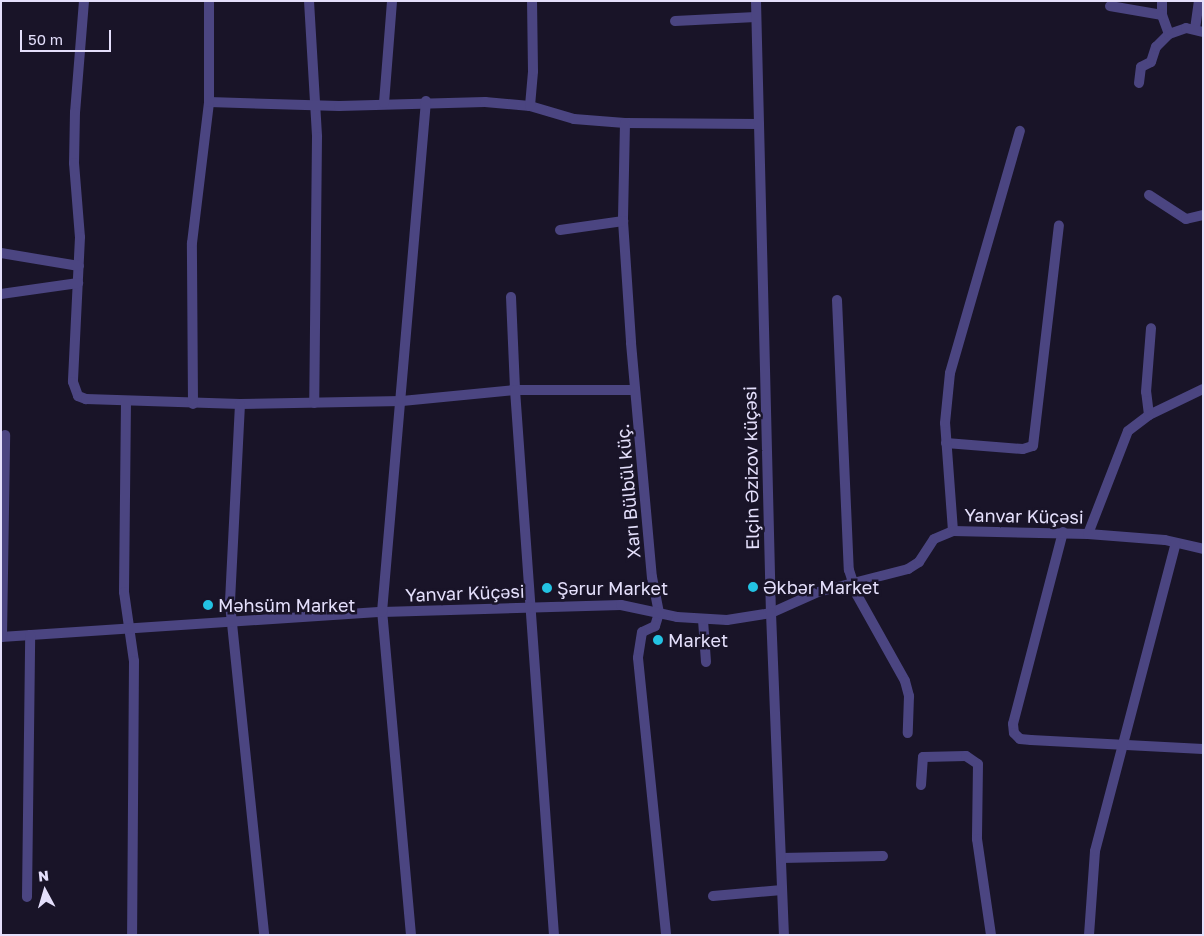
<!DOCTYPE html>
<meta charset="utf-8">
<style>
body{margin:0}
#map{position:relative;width:1204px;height:936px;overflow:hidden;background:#191428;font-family:"Golos Text",sans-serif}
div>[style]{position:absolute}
.minor>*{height:10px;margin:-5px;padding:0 5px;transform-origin:5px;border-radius:5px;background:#4b4581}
.tertiary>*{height:10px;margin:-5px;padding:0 5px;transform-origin:5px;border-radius:5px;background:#4b4581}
.dots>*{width:14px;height:14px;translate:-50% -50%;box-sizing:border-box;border:2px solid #191428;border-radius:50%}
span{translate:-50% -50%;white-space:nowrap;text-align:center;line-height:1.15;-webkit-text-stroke:5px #191428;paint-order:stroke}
.street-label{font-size:18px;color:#e4dffb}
.poi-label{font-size:18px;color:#e4dffb}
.left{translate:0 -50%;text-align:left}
.frame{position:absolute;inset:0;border:2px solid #e4dffb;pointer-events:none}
.north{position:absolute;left:20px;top:866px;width:50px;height:50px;-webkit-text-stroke:4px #191428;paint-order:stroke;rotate:354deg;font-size:14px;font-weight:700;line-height:20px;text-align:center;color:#e4dffb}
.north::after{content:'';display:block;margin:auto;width:18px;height:22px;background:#e4dffb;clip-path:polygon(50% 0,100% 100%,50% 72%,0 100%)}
.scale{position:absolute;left:20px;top:30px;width:91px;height:22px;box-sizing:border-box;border:2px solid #e4dffb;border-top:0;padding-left:6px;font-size:15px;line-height:18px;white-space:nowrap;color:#e4dffb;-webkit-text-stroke:4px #191428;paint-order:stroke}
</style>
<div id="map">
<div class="minor">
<i style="left:84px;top:1px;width:111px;rotate:94.6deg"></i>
<i style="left:75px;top:112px;width:51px;rotate:91.1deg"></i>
<i style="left:74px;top:163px;width:74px;rotate:85.4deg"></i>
<i style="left:80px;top:237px;width:145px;rotate:92.8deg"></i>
<i style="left:73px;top:382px;width:15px;rotate:70deg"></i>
<i style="left:78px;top:396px;width:9px;rotate:21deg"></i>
<i style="left:86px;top:399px;width:154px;rotate:1.9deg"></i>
<i style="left:240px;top:404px;width:162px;rotate:-1.1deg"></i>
<i style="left:402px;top:401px;width:114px;rotate:-5.6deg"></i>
<i style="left:515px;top:390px;width:120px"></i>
<i style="left:309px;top:1px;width:136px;rotate:86.6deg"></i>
<i style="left:317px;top:137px;width:266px;rotate:90.6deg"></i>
<i style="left:1162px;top:1px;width:14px;rotate:90deg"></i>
<i style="left:1162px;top:15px;width:20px;rotate:70deg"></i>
<i style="left:1110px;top:6px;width:53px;rotate:9.8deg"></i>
<i style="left:675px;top:21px;width:81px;rotate:-2.8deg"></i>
<i style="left:1195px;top:29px;width:28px;rotate:-82deg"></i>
<i style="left:1139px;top:83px;width:16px;rotate:-83deg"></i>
<i style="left:1141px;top:67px;width:11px;rotate:-27deg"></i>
<i style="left:1151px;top:62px;width:16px;rotate:-72deg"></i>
<i style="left:1156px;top:47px;width:18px;rotate:-45deg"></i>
<i style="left:1169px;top:34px;width:18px;rotate:-19deg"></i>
<i style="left:1186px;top:28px;width:17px;rotate:13deg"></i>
<i style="left:209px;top:102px;width:130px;rotate:1.8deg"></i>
<i style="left:339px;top:106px;width:146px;rotate:-1.6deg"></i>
<i style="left:485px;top:102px;width:45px;rotate:5.1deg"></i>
<i style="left:530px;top:106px;width:46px;rotate:16.5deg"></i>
<i style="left:574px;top:119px;width:51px;rotate:4.5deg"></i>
<i style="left:625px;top:123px;width:134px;rotate:0.4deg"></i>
<i style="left:384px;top:103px;width:102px;rotate:-85.5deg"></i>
<i style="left:530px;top:106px;width:35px;rotate:-85deg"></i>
<i style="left:533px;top:71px;width:70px;rotate:-90.8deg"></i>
<i style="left:625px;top:123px;width:98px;rotate:91.2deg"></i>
<i style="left:623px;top:221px;width:122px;rotate:86.2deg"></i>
<i style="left:631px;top:343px;width:235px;rotate:84.9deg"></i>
<i style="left:652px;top:577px;width:37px;rotate:79deg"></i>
<i style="left:659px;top:613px;width:14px;rotate:107deg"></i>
<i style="left:655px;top:626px;width:14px;rotate:155deg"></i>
<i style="left:642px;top:632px;width:26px;rotate:99deg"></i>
<i style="left:638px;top:658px;width:278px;rotate:84.2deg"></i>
<i style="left:1149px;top:195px;width:44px;rotate:33deg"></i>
<i style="left:1186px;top:219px;width:17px;rotate:-13deg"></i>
<i style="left:560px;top:230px;width:64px;rotate:-8.1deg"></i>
<i style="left:1px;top:253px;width:79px;rotate:9.5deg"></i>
<i style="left:1px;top:294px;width:78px;rotate:-8.1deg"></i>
<i style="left:511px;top:297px;width:93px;rotate:87.5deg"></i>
<i style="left:515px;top:390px;width:546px;rotate:85.91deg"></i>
<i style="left:837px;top:300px;width:270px;rotate:87.5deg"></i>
<i style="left:849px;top:570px;width:26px;rotate:72deg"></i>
<i style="left:857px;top:595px;width:98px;rotate:60.8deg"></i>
<i style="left:905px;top:681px;width:16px;rotate:75deg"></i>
<i style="left:909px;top:696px;width:37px;rotate:92deg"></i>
<i style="left:126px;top:401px;width:191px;rotate:90.6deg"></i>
<i style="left:124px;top:592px;width:70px;rotate:81.8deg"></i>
<i style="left:134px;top:661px;width:274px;rotate:90.4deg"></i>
<i style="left:193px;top:404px;width:161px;rotate:-90.4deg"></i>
<i style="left:192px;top:243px;width:142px;rotate:-83.1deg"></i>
<i style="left:209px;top:102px;width:101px;rotate:-90deg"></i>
<i style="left:240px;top:404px;width:200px;rotate:92.9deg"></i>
<i style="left:230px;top:604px;width:333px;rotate:84.1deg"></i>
<i style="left:1149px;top:415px;width:23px;rotate:-97deg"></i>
<i style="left:1146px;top:392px;width:64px;rotate:-85.5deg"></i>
<i style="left:946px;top:443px;width:77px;rotate:4.5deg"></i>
<i style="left:1023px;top:449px;width:10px;rotate:-17deg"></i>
<i style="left:1033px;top:446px;width:222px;rotate:-83.3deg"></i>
<i style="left:953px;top:531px;width:108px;rotate:-94.2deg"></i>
<i style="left:945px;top:423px;width:50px;rotate:-84.3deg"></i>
<i style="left:950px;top:373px;width:252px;rotate:-73.9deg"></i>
<i style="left:1063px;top:532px;width:198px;rotate:104.6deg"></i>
<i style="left:1013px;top:724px;width:9px;rotate:84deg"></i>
<i style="left:1014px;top:733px;width:8px;rotate:45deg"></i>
<i style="left:1020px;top:739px;width:11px;rotate:5deg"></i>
<i style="left:1031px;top:740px;width:172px;rotate:3deg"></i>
<i style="left:1088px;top:534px;width:110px;rotate:-68.8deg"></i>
<i style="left:1128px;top:431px;width:26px;rotate:-37deg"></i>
<i style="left:1149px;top:415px;width:60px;rotate:-25.7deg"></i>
<i style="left:703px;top:620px;width:42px;rotate:85.9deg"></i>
<i style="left:1px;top:637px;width:382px;rotate:-3.8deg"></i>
<i style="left:382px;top:612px;width:239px;rotate:-1.7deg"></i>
<i style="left:621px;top:605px;width:57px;rotate:12.1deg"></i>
<i style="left:677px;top:617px;width:50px;rotate:3.4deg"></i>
<i style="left:727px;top:620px;width:45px;rotate:-9deg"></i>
<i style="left:771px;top:613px;width:51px;rotate:-24.1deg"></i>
<i style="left:818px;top:592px;width:93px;rotate:-14.3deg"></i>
<i style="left:908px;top:569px;width:13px;rotate:-32deg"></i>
<i style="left:919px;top:562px;width:27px;rotate:-57deg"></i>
<i style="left:934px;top:539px;width:21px;rotate:-23deg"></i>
<i style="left:953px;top:531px;width:135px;rotate:1.3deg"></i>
<i style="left:1088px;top:534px;width:77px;rotate:4.5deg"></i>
<i style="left:1165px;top:540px;width:39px;rotate:13deg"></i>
<i style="left:2px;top:637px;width:202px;rotate:-89.1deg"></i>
<i style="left:921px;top:785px;width:28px;rotate:-86deg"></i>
<i style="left:923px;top:757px;width:43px;rotate:-1.3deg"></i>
<i style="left:966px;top:756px;width:14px;rotate:34deg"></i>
<i style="left:978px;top:764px;width:75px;rotate:90.8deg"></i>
<i style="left:977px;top:839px;width:97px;rotate:81.7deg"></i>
<i style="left:781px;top:858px;width:102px;rotate:-1.1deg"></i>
<i style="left:713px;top:896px;width:69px;rotate:-5deg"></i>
<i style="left:27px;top:897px;width:262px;rotate:-89.3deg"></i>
<i style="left:411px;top:935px;width:324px;rotate:-95.1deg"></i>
<i style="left:382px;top:612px;width:513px;rotate:-85.08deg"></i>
<i style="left:1089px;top:935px;width:84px;rotate:-85.9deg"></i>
<i style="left:1095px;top:851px;width:318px;rotate:-75.3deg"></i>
</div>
<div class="tertiary">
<i style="left:756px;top:1px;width:612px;rotate:88.6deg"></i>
<i style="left:771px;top:613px;width:322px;rotate:87.7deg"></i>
</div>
<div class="dots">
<i style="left:753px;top:587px;background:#23c3e3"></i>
<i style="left:547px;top:588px;background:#23c3e3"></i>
<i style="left:208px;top:605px;background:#23c3e3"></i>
<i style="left:658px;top:640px;background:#23c3e3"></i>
</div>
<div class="street-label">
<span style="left:751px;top:468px;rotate:-91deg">Elçin Əzizov küçəsi</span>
<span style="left:628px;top:491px;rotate:-95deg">Xarı Bülbül küç.</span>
<span style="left:1024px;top:516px;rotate:1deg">Yanvar Küçəsi</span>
<span style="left:465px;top:593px;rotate:-2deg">Yanvar Küçəsi</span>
</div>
<div class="poi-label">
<span class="left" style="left:763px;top:587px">Əkbər Market</span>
<span class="left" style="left:557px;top:588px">Şərur Market</span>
<span class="left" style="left:218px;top:605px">Məhsüm Market</span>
<span class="left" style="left:668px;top:640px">Market</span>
</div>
<div class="frame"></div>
<div class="north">N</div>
<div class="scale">50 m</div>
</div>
